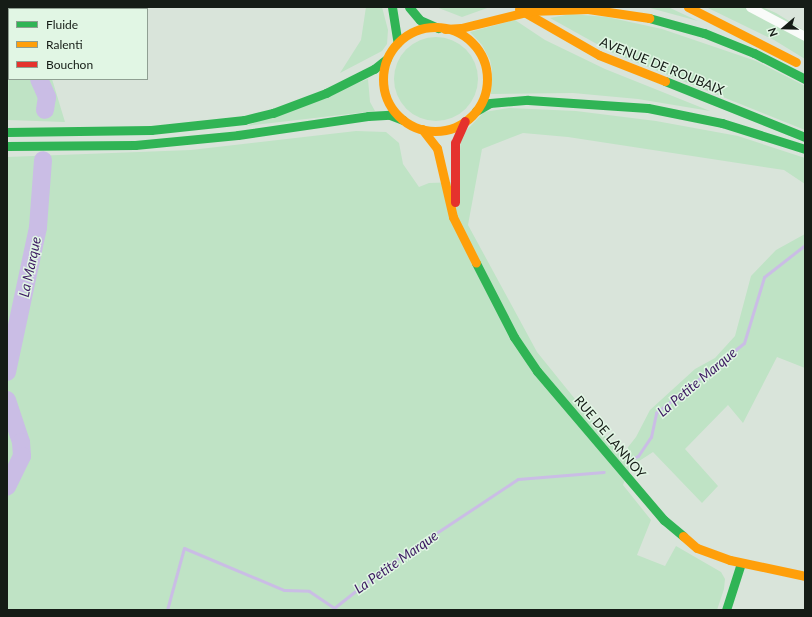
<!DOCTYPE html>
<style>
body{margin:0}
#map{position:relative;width:812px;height:617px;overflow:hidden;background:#d9e4da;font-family:Lato,sans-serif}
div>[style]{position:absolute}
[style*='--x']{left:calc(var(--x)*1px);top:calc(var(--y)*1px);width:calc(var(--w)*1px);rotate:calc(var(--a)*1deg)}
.green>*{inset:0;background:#bfe3c5}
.round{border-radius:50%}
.stream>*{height:3px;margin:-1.5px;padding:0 1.5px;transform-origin:1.5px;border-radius:1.5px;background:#cabde5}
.river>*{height:18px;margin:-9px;padding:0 9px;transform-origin:9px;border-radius:9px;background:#cabde5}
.street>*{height:9px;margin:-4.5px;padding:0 4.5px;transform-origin:4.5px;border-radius:4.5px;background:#f9fbf9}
.fast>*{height:9px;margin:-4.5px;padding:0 4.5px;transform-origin:4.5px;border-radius:4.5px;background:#30b455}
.slow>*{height:9px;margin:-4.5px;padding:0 4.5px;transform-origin:4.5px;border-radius:4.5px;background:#ff9f0a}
.slow>.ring{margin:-4.5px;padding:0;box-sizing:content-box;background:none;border:9px solid #ff9f0a;border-radius:50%}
.jam>*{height:9px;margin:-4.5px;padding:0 4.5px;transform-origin:4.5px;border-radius:4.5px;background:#e5322d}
span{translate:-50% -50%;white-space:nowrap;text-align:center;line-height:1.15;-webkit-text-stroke:3px #e1f6e4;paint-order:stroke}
.street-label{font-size:13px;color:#151c16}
.water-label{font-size:14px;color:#3c1a62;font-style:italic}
.frame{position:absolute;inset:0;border:8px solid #151c16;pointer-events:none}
.legend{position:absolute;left:8px;top:8px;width:140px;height:72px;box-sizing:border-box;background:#e1f6e4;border:1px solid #8f9f92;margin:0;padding:5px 7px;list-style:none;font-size:12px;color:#151c16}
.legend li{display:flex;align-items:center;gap:8px;height:20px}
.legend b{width:20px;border:1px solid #8f9f92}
.north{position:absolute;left:764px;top:8px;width:40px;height:40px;-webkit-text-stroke:3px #e1f6e4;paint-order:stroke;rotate:250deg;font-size:11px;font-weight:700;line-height:16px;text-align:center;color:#151c16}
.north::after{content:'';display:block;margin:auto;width:14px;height:18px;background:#151c16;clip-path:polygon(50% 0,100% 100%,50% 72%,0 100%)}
</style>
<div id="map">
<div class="green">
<div style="clip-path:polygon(366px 7px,382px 7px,388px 30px,387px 44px,382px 51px,340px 73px,361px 40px)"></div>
<div style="clip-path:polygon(436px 7px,490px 7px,462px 17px)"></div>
<div style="clip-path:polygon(646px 7px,668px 7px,698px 21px,650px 8px)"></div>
<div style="clip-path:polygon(706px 7px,762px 7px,776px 13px,805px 31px,805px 59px,774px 40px)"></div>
<div style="clip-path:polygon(7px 11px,9px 79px,52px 79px,65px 122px,7px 120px)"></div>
<div style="clip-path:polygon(571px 14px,607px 17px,662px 29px,756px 61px,805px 86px,805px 130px,613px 53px,550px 18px)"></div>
<div style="clip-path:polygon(515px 20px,545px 40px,605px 69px,710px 111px,638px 99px,573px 93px,491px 94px,492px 70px,490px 60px,482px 45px,470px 32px)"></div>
<div class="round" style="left:394px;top:37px;width:84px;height:84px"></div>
<div style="clip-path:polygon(368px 79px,370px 102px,375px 111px,246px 126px)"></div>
<div style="clip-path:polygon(509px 108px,576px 111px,656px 121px,738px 136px,805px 158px,805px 184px,784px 170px,568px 137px,523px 133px,482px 149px,468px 225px,537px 352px,621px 456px,636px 437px,650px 410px,695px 369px,715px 358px,735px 336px,751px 276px,776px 250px,805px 234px,805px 368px,777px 357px,743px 423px,728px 405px,685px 449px,718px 486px,702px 503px,653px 452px,630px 467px,623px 485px,651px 520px,637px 555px,665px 566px,676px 546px,721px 572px,725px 579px,724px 589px,717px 610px,7px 610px,7px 157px,191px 150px,356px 131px,386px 132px,399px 143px,403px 164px,419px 187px,429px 183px,458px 182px,461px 136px,484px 112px)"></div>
</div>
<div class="stream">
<div style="--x:628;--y:461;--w:11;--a:-27"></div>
<div style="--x:638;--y:456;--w:23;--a:-56"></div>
<div style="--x:651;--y:437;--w:25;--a:-78"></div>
<div style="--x:656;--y:413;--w:112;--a:-38.5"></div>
<div style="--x:744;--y:343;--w:69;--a:-73.1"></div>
<div style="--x:764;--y:277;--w:52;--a:-38"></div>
<div style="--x:167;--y:610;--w:64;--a:-74.7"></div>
<div style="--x:184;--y:548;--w:108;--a:22.8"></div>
<div style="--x:284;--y:590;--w:25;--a:2"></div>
<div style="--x:309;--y:591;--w:30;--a:34"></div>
<div style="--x:334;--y:608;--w:73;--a:-38.3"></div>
<div style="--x:391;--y:563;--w:152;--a:-33.5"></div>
<div style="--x:518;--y:479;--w:86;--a:-4.7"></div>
</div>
<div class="river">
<div style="--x:7;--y:28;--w:3;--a:45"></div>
<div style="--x:39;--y:79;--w:20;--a:66"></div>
<div style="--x:47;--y:97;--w:13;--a:99"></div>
<div style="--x:7;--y:372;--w:148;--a:-77.9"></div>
<div style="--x:38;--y:227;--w:67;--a:-85.7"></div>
<div style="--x:7;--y:400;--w:44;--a:71.6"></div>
<div style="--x:21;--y:442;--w:14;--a:86"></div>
<div style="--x:22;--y:456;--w:34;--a:116"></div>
</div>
<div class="street">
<div style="--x:750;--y:7;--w:62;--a:27.8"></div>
</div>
<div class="fast">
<div style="--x:392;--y:7;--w:36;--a:81"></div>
<div style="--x:409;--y:7;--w:17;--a:50"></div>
<div style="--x:420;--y:20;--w:20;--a:24"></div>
<div style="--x:649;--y:18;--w:57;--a:15.3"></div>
<div style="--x:704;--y:33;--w:54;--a:21.8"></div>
<div style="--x:754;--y:53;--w:57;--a:27"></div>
<div style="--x:665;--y:81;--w:151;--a:21.8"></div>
<div style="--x:476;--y:111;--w:16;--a:-30"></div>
<div style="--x:490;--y:103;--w:38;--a:-5"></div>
<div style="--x:528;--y:100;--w:120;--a:3.8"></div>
<div style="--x:648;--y:108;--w:76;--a:11.5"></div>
<div style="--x:722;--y:123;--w:87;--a:17.4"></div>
<div style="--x:7;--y:132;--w:144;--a:-0.8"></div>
<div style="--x:151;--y:130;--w:94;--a:-6.1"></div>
<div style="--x:244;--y:120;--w:30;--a:-14"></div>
<div style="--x:273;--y:113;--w:57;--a:-20.7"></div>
<div style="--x:326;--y:93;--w:54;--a:-26.6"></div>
<div style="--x:374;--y:69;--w:16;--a:-38"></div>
<div style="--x:7;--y:146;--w:128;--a:-0.4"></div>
<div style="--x:135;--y:145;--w:103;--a:-5.5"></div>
<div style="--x:238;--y:135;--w:131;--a:-8.3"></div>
<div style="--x:368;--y:116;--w:22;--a:-3"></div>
<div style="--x:390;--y:115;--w:14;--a:21"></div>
<div style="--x:476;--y:263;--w:83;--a:62.8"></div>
<div style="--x:514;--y:337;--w:41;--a:55.9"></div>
<div style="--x:537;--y:371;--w:196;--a:49.6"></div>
<div style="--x:664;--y:520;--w:25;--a:40"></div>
<div style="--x:726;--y:610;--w:49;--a:-72.3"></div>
</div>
<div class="slow">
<div style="--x:688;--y:7;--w:121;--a:27"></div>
<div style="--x:519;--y:9;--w:92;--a:29.9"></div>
<div style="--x:599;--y:55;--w:71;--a:21.5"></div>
<div class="ring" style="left:383px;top:27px;width:95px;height:95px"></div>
<div style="--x:445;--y:29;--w:16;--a:-4"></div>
<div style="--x:461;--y:28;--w:71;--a:-13.8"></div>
<div style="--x:530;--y:11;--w:58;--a:-2"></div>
<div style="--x:588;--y:9;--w:62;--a:8.4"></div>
<div style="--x:422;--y:129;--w:24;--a:52"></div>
<div style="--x:437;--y:148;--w:71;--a:76.9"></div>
<div style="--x:453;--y:217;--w:51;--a:63.4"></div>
<div style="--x:683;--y:536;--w:18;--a:41"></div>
<div style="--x:697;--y:548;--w:35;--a:20"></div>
<div style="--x:730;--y:560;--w:77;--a:12"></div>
</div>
<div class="jam">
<div style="--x:455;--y:202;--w:59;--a:-90"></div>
<div style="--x:455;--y:143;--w:24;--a:-66"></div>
</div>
<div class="street-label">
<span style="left:662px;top:66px;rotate:22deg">AVENUE DE ROUBAIX</span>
<span style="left:610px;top:437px;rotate:50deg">RUE DE LANNOY</span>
</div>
<div class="water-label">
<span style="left:30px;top:267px;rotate:-78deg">La Marque</span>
<span style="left:697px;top:382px;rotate:-40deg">La Petite Marque</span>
<span style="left:396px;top:562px;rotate:-35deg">La Petite Marque</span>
</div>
<div class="frame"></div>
<ul class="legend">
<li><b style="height:5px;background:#30b455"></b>Fluide</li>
<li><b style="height:5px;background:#ff9f0a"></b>Ralenti</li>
<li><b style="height:5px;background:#e5322d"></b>Bouchon</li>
</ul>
<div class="north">N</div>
</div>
